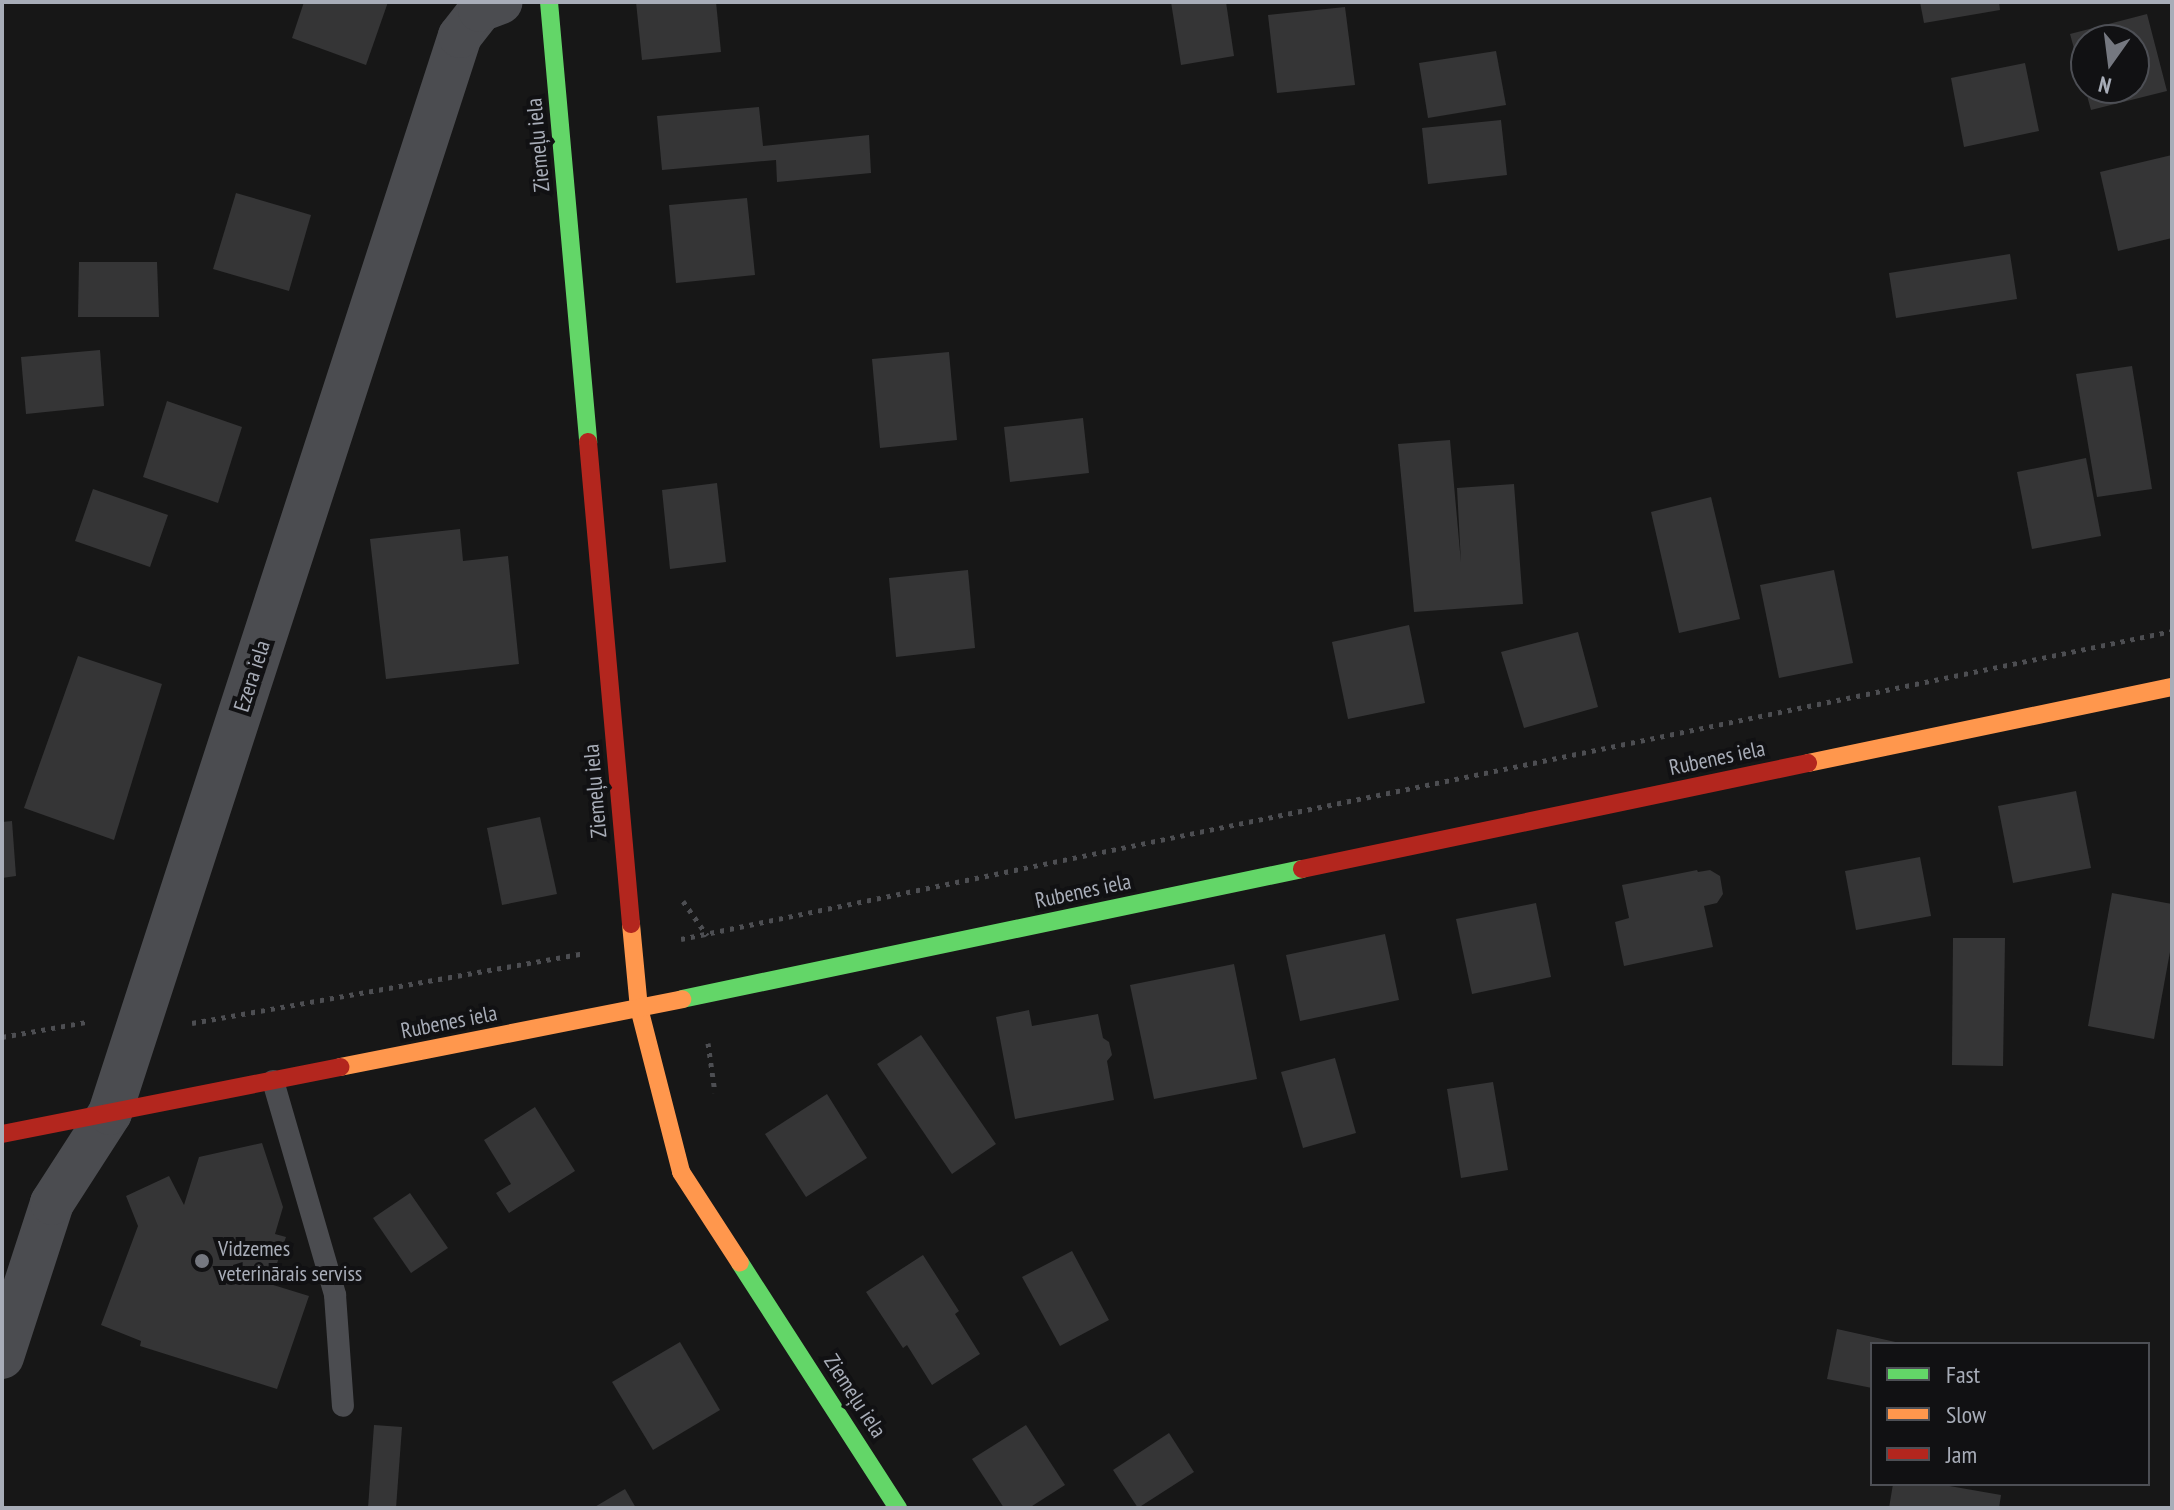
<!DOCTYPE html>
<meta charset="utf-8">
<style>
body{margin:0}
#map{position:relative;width:2174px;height:1510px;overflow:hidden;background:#171717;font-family:"PT Sans Narrow",sans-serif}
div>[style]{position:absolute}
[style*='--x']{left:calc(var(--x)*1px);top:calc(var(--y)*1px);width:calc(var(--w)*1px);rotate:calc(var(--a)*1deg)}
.building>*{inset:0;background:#353536}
.path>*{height:5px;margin-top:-2.5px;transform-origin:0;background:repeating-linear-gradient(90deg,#4d4e52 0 4px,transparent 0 10px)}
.lane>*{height:22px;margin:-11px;padding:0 11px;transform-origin:11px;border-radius:11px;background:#4b4c50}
.street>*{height:44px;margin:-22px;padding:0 22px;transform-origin:22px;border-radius:22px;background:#4b4c50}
.fast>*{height:18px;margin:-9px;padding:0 9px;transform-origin:9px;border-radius:9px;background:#63d668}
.slow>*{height:18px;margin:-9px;padding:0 9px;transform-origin:9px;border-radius:9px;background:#ff974d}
.jam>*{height:18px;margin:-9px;padding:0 9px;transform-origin:9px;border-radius:9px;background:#b3261e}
.dots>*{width:22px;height:22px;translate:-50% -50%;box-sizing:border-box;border:4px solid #111113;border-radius:50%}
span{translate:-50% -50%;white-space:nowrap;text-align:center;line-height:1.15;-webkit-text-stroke:8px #111113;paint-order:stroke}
.street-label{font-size:22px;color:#a8adb8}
.poi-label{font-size:22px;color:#a8adb8}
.left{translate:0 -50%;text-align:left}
.frame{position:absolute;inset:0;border:4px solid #a8adb8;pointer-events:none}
.legend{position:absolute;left:1870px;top:1342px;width:280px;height:144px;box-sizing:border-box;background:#111113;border:2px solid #4d4f55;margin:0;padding:10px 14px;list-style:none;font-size:24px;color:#a8adb8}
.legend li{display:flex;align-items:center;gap:16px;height:40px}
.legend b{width:40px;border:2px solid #4d4f55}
.north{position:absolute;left:2070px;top:24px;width:80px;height:80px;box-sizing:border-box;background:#111113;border:2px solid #4d4f55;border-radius:50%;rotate:194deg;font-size:22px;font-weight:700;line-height:32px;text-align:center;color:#a8adb8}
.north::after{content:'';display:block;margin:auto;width:28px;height:36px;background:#757880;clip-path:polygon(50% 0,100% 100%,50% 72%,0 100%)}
</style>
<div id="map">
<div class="building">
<div style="clip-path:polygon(304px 2px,388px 2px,366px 65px,292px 38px)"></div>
<div style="clip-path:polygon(636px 2px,716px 2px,721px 52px,642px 60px)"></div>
<div style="clip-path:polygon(1171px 2px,1226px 2px,1234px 56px,1181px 65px)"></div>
<div style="clip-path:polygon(1920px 2px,1999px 2px,2000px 10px,1924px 23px)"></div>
<div style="clip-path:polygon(1345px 7px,1355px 85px,1277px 93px,1268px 15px)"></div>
<div style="clip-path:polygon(evenodd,2147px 14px,2167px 91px,2091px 110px,2070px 34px,2147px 14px,2086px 40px,2134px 40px,2134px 88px,2085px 88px,2086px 40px)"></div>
<div style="clip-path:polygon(1496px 51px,1506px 105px,1428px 118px,1419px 63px)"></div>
<div style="clip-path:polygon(2025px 63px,2039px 131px,1964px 147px,1951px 78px)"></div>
<div style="clip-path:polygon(759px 107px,763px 146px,869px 135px,871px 173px,777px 182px,776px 160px,662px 170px,657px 116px)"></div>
<div style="clip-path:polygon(1501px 120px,1507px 175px,1428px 184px,1422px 128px)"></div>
<div style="clip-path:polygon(2172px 155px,2172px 238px,2118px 251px,2100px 172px)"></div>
<div style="clip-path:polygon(236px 193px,311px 215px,289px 291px,213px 269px)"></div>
<div style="clip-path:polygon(747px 198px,755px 275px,676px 283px,669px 205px)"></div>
<div style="clip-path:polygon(2010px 254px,2017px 299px,1896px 318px,1889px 273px)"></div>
<div style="clip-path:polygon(79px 262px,157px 262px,159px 317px,78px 317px)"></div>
<div style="clip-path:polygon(100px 350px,104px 406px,26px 414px,21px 357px)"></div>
<div style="clip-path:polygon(949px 352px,957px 440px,880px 448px,872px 359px)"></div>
<div style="clip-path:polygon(2132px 366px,2152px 489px,2097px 497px,2076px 374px)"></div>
<div style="clip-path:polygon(167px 401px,242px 427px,218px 503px,143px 477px)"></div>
<div style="clip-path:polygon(1083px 418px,1089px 473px,1010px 482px,1004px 427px)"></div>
<div style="clip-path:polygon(1450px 440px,1461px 563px,1457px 488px,1514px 484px,1523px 604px,1414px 612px,1398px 444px)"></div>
<div style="clip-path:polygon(2086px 458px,2101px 536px,2032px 549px,2017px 472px)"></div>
<div style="clip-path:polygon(717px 483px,726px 562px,670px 569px,662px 490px)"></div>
<div style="clip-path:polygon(93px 489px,168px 515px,150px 567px,75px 541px)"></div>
<div style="clip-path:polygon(1711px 497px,1740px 619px,1679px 633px,1651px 512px)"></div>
<div style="clip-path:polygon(460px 529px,463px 561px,508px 556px,519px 664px,386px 679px,370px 539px)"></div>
<div style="clip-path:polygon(968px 570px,975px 648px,896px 657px,889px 578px)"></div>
<div style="clip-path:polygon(1834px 570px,1853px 663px,1779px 678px,1760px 585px)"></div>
<div style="clip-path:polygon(1409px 625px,1425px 703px,1348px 719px,1332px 642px)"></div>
<div style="clip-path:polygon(1578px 632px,1598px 707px,1524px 728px,1501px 652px)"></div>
<div style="clip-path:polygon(78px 656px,162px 684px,114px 840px,24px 808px)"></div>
<div style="clip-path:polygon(2076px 791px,2091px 868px,2013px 883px,1998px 806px)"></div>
<div style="clip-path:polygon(540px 817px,557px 894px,502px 905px,487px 828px)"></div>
<div style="clip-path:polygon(12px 821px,16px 876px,2px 878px,2px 822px)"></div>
<div style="clip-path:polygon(1920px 857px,1931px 916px,1856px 930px,1845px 871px)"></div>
<div style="clip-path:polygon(1697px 870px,1698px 872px,1710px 870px,1720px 876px,1723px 894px,1717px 903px,1704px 906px,1713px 947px,1624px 966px,1615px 922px,1629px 918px,1622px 885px)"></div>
<div style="clip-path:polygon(2112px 893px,2172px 904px,2172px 941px,2154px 1039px,2088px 1026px)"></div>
<div style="clip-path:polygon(1536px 903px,1551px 977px,1472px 994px,1456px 919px)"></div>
<div style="clip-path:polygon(1385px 934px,1399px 1000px,1300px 1021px,1286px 955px)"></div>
<div style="clip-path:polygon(1953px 938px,2005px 938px,2003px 1066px,1952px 1065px)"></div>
<div style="clip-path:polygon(1234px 964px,1257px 1079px,1154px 1099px,1130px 985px)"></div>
<div style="clip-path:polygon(1029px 1010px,1032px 1026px,1098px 1014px,1103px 1038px,1109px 1042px,1112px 1055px,1107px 1061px,1114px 1100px,1015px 1119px,996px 1017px)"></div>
<div style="clip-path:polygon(921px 1035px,996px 1144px,952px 1174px,877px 1064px)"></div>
<div style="clip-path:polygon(1335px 1058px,1356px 1133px,1303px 1148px,1281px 1072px)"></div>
<div style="clip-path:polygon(1493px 1082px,1508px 1170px,1461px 1178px,1447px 1089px)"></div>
<div style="clip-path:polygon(827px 1094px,867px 1158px,806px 1197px,765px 1134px)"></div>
<div style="clip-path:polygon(535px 1107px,575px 1171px,509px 1213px,496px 1193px,511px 1184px,484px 1140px)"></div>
<div style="clip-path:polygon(262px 1143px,283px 1207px,275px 1234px,286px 1237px,270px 1284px,309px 1296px,277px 1389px,140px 1346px,141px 1341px,101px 1325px,138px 1226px,126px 1196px,169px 1176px,184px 1205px,199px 1157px)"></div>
<div style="clip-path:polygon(410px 1193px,448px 1248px,411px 1273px,373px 1218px)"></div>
<div style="clip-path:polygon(1072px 1251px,1109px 1320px,1060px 1346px,1022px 1277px)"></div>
<div style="clip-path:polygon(923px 1255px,959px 1311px,955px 1314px,980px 1354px,932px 1385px,907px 1345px,903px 1348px,866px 1292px)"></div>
<div style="clip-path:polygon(1837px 1329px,1900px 1343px,1872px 1344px,1872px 1388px,1827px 1379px)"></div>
<div style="clip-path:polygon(680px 1342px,720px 1410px,653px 1450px,612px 1382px)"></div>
<div style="clip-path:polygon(374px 1425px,402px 1427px,396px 1508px,368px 1508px)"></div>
<div style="clip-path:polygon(1026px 1425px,1065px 1485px,1029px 1508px,1004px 1508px,972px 1459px)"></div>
<div style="clip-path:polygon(1169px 1433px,1194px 1472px,1138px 1508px,1113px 1470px)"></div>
<div style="clip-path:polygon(1893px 1484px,1938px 1484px,2001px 1495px,1999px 1508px,1889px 1508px)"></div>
<div style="clip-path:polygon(625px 1489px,636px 1508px,593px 1508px)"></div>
</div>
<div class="path">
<div style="--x:683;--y:901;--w:42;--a:54.8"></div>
<div style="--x:681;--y:939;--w:1522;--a:-11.67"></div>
<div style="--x:192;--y:1023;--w:398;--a:-10.1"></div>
<div style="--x:2;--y:1037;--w:85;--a:-10.1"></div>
<div style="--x:708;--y:1043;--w:50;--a:82"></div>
</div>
<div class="lane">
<div style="--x:273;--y:1081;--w:223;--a:73.8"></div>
<div style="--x:335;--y:1295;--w:111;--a:85.9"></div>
</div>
<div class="street">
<div style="--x:2;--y:1357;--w:162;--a:-72"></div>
<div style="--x:52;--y:1203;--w:107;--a:-57.2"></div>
<div style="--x:110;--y:1113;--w:1132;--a:-72"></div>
<div style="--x:460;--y:36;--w:33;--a:-52"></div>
<div style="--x:480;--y:10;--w:22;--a:-21"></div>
</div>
<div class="fast">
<div style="--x:549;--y:2;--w:442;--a:84.9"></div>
<div style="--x:682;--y:999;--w:633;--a:-11.84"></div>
<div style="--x:740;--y:1263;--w:292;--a:57.2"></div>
</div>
<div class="slow">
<div style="--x:1808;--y:763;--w:372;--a:-11.8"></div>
<div style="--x:631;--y:924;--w:84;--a:84.6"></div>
<div style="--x:639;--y:1008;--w:169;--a:75.6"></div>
<div style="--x:681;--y:1172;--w:108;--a:57"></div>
<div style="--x:340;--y:1067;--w:349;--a:-11.2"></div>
</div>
<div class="jam">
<div style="--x:588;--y:442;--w:484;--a:84.9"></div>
<div style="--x:1302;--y:869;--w:517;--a:-11.83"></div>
<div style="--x:2;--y:1134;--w:345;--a:-11.2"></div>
</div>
<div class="dots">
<div style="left:202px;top:1261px;background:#757880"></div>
</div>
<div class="street-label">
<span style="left:538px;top:145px;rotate:-95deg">Ziemeļu iela</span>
<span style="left:252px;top:676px;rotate:-72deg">Ezera iela</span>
<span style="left:1717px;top:758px;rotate:-12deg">Rubenes iela</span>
<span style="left:595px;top:791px;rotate:-95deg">Ziemeļu iela</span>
<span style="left:1083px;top:891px;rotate:-12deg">Rubenes iela</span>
<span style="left:449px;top:1022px;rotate:-11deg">Rubenes iela</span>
<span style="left:855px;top:1396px;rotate:57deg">Ziemeļu iela</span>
</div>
<div class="poi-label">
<span class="left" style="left:218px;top:1261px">Vidzemes<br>veterinārais serviss</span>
</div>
<div class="frame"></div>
<ul class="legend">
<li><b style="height:10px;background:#63d668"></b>Fast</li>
<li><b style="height:10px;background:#ff974d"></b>Slow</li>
<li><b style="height:10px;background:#b3261e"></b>Jam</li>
</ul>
<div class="north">N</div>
</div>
